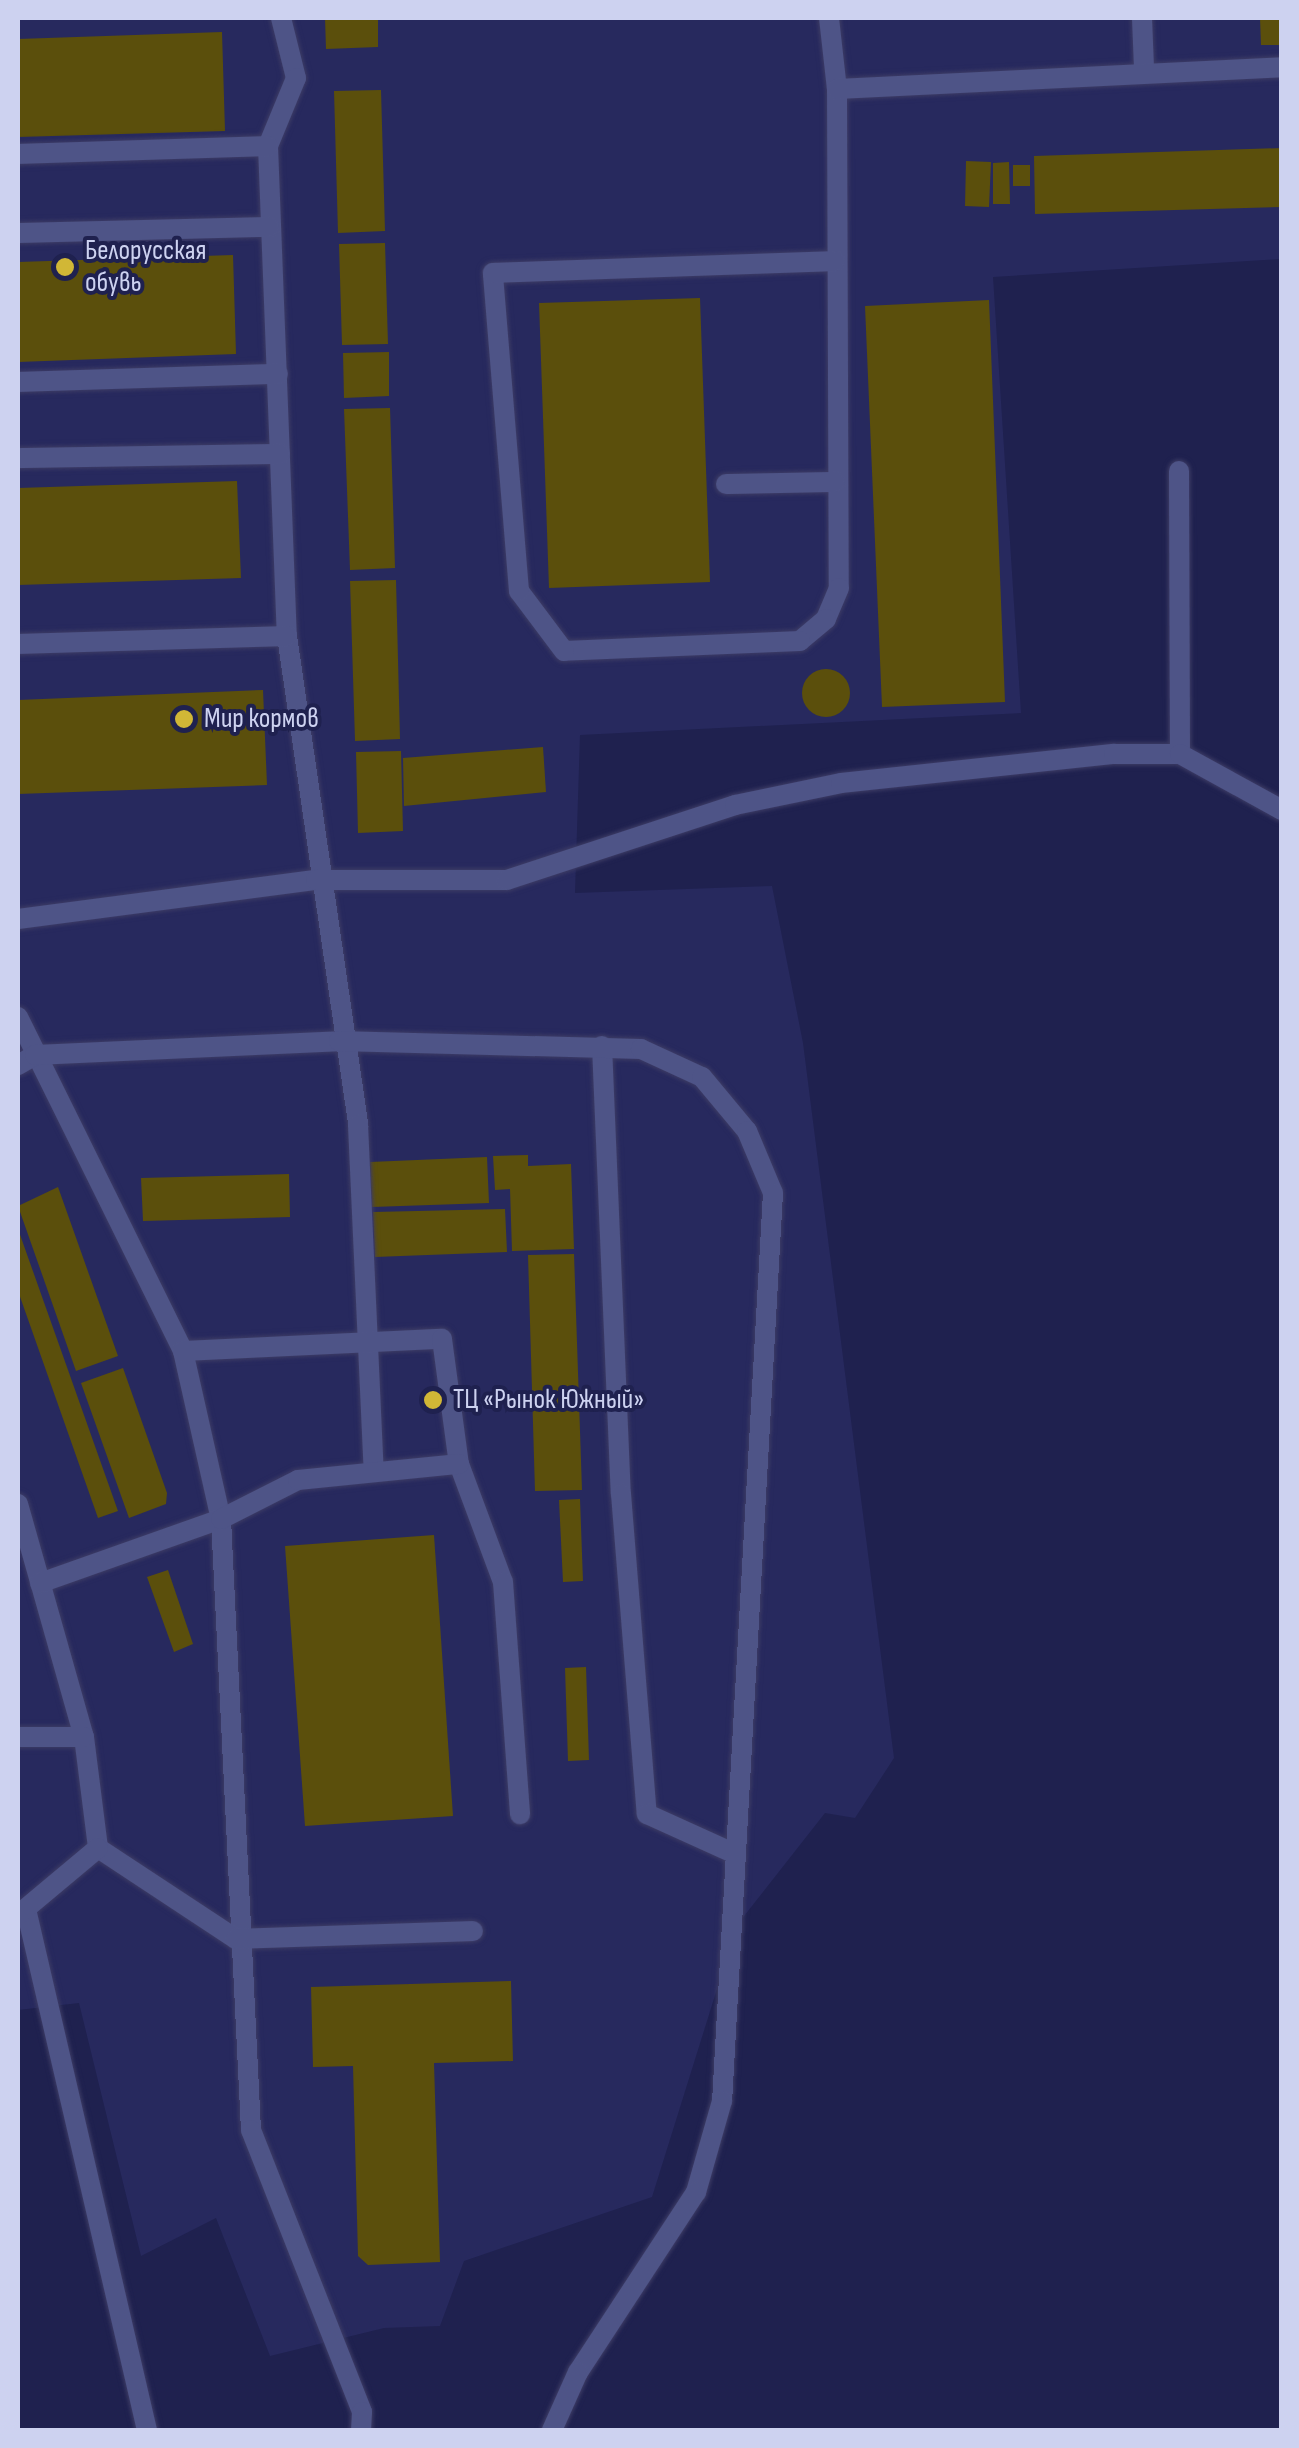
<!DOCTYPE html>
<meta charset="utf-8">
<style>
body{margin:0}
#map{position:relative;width:1299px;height:2448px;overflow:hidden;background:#1f214f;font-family:"Sofia Sans Condensed",sans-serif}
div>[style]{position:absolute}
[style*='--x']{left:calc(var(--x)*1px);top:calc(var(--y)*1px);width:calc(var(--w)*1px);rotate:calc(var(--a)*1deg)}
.built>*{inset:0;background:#27295e}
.building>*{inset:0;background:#5b4f0c}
.round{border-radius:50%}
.roads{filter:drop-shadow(0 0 2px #3d3c65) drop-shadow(0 0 2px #3d3c65)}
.service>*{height:20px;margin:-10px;padding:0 10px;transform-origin:10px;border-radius:10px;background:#4e5487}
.dots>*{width:28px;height:28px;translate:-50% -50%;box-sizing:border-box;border:5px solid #1f214f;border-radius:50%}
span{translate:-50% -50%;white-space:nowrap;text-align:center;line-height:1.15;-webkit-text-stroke:8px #1f214f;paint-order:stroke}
.poi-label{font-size:28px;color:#cdd2f0}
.left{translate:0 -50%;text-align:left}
.frame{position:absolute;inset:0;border:20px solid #cdd2f0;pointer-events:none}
</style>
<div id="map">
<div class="built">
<div style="clip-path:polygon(18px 18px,1281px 18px,1281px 259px,993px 277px,1021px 713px,580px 735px,575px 893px,772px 886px,803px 1043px,894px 1758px,855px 1818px,825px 1813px,737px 1925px,652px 2197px,464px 2261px,440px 2326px,384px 2328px,270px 2356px,216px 2218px,141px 2256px,79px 2003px,18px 2010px)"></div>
</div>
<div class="building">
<div style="clip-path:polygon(325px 18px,378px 18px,378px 47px,326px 49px)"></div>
<div style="clip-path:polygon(1260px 18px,1282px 18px,1282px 45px,1261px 45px)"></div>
<div style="clip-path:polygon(222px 32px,225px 131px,18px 137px,18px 39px)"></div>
<div style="clip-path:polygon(381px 90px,385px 231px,338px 233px,334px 91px)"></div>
<div style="clip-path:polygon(1282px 148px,1282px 207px,1035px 214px,1034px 156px)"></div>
<div style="clip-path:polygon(966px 161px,991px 162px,989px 207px,965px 206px)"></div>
<div style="clip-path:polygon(1009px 162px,1010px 204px,993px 204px,993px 163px)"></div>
<div style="clip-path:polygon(1013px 165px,1030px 165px,1030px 186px,1013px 186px)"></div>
<div style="clip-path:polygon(385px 243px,388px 344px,342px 345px,339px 244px)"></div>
<div style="clip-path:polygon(233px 255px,236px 354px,18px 362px,18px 262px)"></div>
<div style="clip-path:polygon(700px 298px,710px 582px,549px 588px,539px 303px)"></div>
<div style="clip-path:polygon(989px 300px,1005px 702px,882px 707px,865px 306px)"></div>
<div style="clip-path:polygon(389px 352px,389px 396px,344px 398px,343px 353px)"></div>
<div style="clip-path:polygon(390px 408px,395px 568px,350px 570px,344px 409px)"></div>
<div style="clip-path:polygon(237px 481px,241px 578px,18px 585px,18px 488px)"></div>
<div style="clip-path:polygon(396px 580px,400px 739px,355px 741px,350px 581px)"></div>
<div class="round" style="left:802px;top:669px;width:48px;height:48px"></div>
<div style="clip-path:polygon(263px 690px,267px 785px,18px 794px,18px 700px)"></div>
<div style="clip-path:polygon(543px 747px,546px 792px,404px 806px,403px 758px)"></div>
<div style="clip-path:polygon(401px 751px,403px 831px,358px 833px,356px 752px)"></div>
<div style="clip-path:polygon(528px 1155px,528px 1166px,571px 1164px,574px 1249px,512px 1251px,510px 1189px,495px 1190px,493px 1156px)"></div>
<div style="clip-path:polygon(487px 1157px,489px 1203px,372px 1207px,370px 1162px)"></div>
<div style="clip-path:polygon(289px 1174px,290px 1217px,143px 1221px,141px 1178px)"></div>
<div style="clip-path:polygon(58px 1187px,118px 1356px,76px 1371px,18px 1206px)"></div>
<div style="clip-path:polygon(505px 1209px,507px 1252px,375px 1257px,373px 1212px)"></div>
<div style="clip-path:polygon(18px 1229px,118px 1511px,98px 1518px,18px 1291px)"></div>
<div style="clip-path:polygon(574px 1254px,582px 1490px,535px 1491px,528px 1255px)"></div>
<div style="clip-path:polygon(123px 1368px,167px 1493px,166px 1504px,129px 1518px,81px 1383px)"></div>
<div style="clip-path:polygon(580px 1499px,583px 1581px,563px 1582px,559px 1500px)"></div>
<div style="clip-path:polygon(434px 1535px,453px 1816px,305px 1826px,285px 1546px)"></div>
<div style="clip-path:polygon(168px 1570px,193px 1644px,174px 1652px,147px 1577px)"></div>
<div style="clip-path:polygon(586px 1667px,589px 1760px,568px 1761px,565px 1668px)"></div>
<div style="clip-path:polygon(511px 1981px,513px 2061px,434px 2063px,440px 2262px,368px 2265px,358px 2256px,353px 2066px,313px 2067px,311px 1987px)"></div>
</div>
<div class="roads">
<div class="service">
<div style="--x:281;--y:18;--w:62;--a:76"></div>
<div style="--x:296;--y:78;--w:74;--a:112.4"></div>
<div style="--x:268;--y:146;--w:490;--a:87.8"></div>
<div style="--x:287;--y:636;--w:494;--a:81.7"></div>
<div style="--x:358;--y:1125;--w:347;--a:87.4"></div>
<div style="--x:829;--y:18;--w:71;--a:83.6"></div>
<div style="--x:837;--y:89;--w:499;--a:89.8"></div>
<div style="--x:839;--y:588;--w:34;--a:113"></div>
<div style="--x:826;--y:619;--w:34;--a:140"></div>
<div style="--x:800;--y:641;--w:236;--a:177.6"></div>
<div style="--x:564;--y:651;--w:75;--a:-126.9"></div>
<div style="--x:519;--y:591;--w:319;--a:-94.7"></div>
<div style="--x:493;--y:273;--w:342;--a:-2"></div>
<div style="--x:1142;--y:18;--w:50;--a:87.7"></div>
<div style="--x:837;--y:89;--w:446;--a:-2.8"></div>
<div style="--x:18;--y:154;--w:250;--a:-1.8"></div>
<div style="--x:18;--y:233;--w:251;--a:-1.4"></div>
<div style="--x:18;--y:382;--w:260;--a:-1.8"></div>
<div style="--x:18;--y:458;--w:262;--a:-0.9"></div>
<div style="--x:1179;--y:471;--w:283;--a:89.8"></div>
<div style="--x:726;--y:484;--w:109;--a:-1.1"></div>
<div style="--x:18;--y:644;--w:269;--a:-1.7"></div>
<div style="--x:18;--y:919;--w:301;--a:-7.5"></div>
<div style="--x:316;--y:880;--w:191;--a:0"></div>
<div style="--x:507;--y:880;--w:240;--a:-18.2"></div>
<div style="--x:735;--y:805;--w:108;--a:-11.7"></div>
<div style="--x:841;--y:783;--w:275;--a:-6.1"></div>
<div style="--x:1114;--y:754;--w:66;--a:0"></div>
<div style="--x:1180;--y:754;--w:116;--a:28.8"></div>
<div style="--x:18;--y:1017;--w:373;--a:63.7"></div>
<div style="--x:183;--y:1351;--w:172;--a:77.3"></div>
<div style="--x:221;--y:1519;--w:612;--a:87.19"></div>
<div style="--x:251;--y:2130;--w:303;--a:68.5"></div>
<div style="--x:362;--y:2412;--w:18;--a:93"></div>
<div style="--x:602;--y:1046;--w:448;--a:87.6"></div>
<div style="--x:621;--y:1494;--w:321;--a:85.4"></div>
<div style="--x:647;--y:1814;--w:94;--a:24.4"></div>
<div style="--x:18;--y:1065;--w:20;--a:-30"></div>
<div style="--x:35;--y:1055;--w:304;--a:-2.6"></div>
<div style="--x:339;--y:1041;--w:302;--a:1.5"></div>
<div style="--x:641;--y:1049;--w:67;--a:24.7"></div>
<div style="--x:702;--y:1077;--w:70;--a:50.2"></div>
<div style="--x:747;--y:1131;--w:67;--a:67.2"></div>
<div style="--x:773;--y:1193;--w:909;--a:93.21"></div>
<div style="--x:722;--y:2101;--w:95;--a:105.9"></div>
<div style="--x:696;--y:2192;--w:215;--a:123.2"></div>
<div style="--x:578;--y:2372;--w:64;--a:114.1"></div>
<div style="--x:183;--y:1351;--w:259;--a:-2.7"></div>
<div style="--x:442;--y:1339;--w:126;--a:82.3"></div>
<div style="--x:459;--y:1464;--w:126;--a:69.6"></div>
<div style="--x:503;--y:1582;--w:233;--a:85.8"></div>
<div style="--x:18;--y:1504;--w:242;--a:74.2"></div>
<div style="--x:84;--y:1737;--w:112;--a:82.8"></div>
<div style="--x:98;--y:1848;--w:165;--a:33.4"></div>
<div style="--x:236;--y:1939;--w:237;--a:-1.9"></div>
<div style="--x:40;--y:1583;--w:192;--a:-19.5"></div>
<div style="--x:221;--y:1519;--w:86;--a:-26.9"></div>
<div style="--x:298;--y:1480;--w:162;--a:-5.7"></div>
<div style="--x:18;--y:1737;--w:66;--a:0"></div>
<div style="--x:26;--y:1909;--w:535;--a:76.93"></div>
<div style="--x:18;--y:1915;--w:104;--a:-39.9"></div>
</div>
</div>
<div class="dots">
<div style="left:65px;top:267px;background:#d1b736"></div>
<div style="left:184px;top:719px;background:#d1b736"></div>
<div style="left:433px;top:1400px;background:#d1b736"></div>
</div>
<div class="poi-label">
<span class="left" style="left:85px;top:267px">Белорусская<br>обувь</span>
<span class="left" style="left:204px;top:719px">Мир кормов</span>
<span class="left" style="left:453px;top:1400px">ТЦ «Рынок Южный»</span>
</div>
<div class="frame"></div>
</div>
